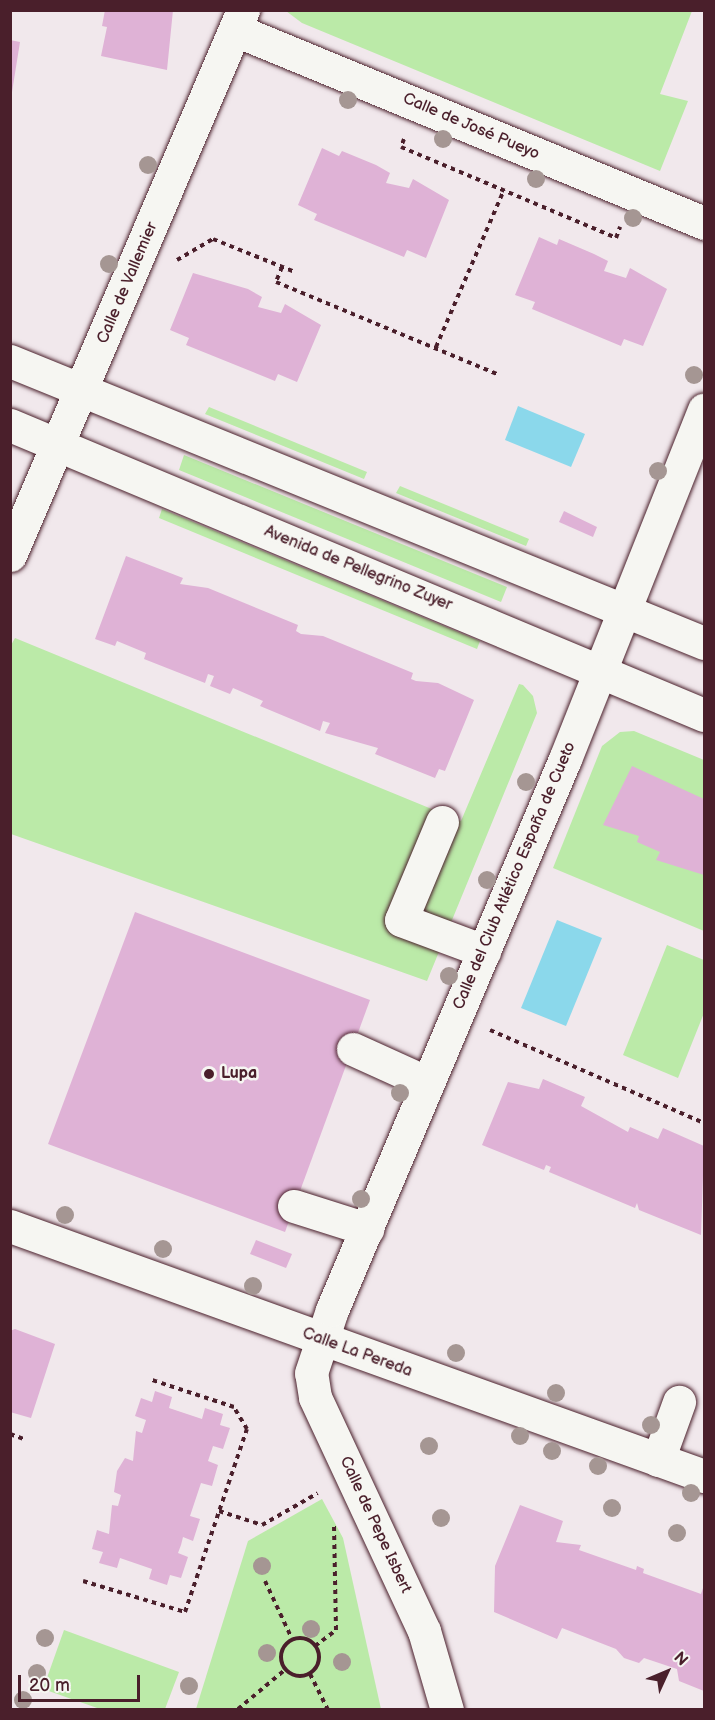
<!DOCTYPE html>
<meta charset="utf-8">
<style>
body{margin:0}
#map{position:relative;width:715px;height:1720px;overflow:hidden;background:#f1e8ec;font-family:"Balsamiq Sans",sans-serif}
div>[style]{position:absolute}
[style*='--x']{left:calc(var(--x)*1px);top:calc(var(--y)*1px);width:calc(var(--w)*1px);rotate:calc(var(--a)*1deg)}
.green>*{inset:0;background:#bbeaa8}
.water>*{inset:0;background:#8bd8eb}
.building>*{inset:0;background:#dfb2d6}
.path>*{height:4px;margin-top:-2px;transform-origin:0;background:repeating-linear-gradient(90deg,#4a1f2b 0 4.5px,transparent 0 9px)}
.path>.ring{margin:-2px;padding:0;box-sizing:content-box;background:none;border:4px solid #4a1f2b;border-radius:50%}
.roads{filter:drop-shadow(0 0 2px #4a1f2b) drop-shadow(0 0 2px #4a1f2b)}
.minor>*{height:33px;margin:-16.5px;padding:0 16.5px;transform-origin:16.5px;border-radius:16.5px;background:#f6f6f2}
.major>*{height:33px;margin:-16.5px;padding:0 16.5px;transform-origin:16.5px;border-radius:16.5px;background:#f6f6f2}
.trees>*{width:18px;height:18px;margin:-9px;border-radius:50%;background:#a59693}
.dots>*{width:16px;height:16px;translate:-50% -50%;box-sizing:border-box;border:3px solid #f6f6f2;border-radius:50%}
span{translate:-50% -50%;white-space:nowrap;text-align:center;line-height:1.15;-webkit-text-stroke:5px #f6f6f2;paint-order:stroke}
.street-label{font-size:16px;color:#4a1f2b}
.poi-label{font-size:16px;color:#4a1f2b;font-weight:700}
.left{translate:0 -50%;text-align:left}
.frame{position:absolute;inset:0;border:12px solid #4a1f2b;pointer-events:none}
.north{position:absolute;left:637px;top:1642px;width:60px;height:60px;-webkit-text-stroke:4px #f6f6f2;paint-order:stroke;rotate:46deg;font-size:16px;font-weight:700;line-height:24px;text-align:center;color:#4a1f2b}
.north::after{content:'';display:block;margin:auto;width:21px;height:27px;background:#4a1f2b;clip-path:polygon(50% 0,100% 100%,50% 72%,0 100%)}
.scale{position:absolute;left:18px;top:1675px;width:122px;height:27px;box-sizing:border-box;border:3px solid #4a1f2b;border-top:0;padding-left:8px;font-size:18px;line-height:21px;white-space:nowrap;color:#4a1f2b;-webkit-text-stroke:4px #f6f6f2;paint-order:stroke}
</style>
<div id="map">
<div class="green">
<div style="clip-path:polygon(286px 11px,692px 11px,660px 94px,688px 101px,660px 171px,302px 23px)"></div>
<div style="clip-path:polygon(209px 407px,367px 472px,364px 479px,205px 414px)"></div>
<div style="clip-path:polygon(184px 455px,507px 587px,501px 602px,179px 470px)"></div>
<div style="clip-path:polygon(400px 486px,529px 539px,526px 546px,396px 493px)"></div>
<div style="clip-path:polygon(162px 509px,480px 641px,477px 649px,159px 518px)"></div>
<div style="clip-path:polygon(15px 638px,461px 821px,519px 684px,523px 685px,533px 696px,537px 713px,427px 981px,11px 834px,10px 647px)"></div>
<div style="clip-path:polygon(634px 731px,704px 760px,704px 931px,553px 868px,602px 746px,620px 732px)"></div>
<div style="clip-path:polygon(667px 945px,704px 960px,704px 1013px,678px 1078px,623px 1055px)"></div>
<div style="clip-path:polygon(322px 1499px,343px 1538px,381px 1709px,196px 1709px,248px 1541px)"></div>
<div style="clip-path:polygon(64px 1630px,179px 1672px,165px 1709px,100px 1709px,43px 1689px)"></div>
</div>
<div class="water">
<div style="clip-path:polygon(518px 406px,585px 434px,571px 467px,505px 440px)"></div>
<div style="clip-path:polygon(557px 920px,602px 938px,566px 1026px,521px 1008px)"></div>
</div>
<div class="building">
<div style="clip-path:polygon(105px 10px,173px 10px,167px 70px,101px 56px,107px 27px,102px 26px)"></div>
<div style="clip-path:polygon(10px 40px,20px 42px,12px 92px,10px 92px)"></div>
<div style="clip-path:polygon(322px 148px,339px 156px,342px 151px,376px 165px,390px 173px,386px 183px,409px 188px,413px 179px,449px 200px,426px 258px,407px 250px,404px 257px,314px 220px,317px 214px,298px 205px)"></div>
<div style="clip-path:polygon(539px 237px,557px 245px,559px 239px,594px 254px,608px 261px,604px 271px,626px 278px,630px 268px,667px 289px,643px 346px,624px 339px,621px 346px,532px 309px,535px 302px,515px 295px)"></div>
<div style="clip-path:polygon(193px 273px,248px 289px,262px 297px,258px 307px,281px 313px,285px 304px,321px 325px,297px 382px,278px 374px,275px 381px,186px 345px,189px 338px,170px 330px)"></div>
<div style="clip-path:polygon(564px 511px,597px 527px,593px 537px,559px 522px)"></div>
<div style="clip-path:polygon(126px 556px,183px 578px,180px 584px,208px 588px,298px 625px,296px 631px,301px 634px,323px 636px,413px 673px,411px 679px,416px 681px,438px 683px,474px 700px,445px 771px,439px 769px,435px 778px,375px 754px,378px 748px,325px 733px,330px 723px,323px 721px,320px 731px,260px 706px,263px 701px,233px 688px,230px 694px,210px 686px,214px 676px,208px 674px,205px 683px,144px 659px,146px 653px,117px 641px,115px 646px,95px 639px)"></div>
<div style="clip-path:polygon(632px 766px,704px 799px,704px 875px,656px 860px,660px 852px,637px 842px,639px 836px,603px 825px)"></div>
<div style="clip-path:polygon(135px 912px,370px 1000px,285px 1232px,48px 1144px)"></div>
<div style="clip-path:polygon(543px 1079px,585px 1097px,581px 1106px,628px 1132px,630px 1127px,658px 1139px,663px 1128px,704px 1146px,701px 1235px,639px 1210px,637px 1203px,635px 1208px,549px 1172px,551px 1167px,546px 1165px,544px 1170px,482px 1145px,508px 1082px,539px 1089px)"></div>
<div style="clip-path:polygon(256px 1240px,292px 1254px,286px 1268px,250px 1254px)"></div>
<div style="clip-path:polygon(15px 1329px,55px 1344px,31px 1418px,10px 1412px,10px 1331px)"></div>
<div style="clip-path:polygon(155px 1391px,172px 1397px,169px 1408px,202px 1419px,205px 1408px,223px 1414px,220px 1425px,230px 1428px,223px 1449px,213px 1446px,208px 1461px,218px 1465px,212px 1486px,201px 1483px,190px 1516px,200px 1519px,193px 1541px,183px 1537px,181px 1545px,178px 1553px,188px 1557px,181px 1578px,170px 1575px,167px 1585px,149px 1579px,152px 1569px,120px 1558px,117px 1568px,99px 1563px,103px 1552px,92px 1549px,97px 1530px,109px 1534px,112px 1505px,118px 1506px,121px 1495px,114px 1492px,117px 1471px,125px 1458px,133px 1461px,136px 1431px,142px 1433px,146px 1420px,135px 1416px,141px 1398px,152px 1402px)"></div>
<div style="clip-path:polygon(520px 1505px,563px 1521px,556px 1542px,581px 1545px,579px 1550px,636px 1570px,637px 1566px,644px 1569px,643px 1573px,701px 1594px,704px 1585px,704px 1691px,679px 1681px,677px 1669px,644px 1658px,639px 1663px,624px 1658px,616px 1649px,562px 1628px,557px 1639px,494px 1612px,495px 1566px)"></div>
</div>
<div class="path">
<div style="--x:404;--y:139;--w:9;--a:111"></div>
<div style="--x:401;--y:147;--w:233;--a:22.9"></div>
<div style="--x:616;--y:238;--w:12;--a:-70"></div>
<div style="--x:177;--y:260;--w:42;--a:-30.3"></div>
<div style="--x:213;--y:239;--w:88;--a:21.9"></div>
<div style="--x:282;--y:267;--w:16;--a:112"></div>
<div style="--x:276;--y:282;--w:239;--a:22.6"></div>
<div style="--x:436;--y:347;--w:171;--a:-66.6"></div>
<div style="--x:490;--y:1030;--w:233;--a:23.5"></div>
<div style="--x:10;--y:1434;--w:15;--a:20"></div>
<div style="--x:219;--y:1511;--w:45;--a:18"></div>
<div style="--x:262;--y:1525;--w:64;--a:-29.7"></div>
<div style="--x:83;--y:1581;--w:107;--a:16.9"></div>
<div style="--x:185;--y:1612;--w:193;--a:-71.3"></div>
<div style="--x:247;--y:1429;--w:26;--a:-121"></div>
<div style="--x:234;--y:1407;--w:89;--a:-161.8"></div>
<div style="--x:265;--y:1581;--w:64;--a:65"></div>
<div class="ring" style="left:281px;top:1638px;width:34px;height:34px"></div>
<div style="--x:315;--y:1646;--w:26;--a:-37"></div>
<div style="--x:336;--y:1630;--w:104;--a:-91.1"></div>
<div style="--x:310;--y:1674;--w:40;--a:63.4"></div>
<div style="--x:238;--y:1709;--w:62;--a:-39.8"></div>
</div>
<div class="roads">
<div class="minor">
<div style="--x:238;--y:31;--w:504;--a:22.39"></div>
<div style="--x:10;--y:555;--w:593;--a:-66.85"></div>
<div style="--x:442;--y:822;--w:106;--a:112.7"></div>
<div style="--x:401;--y:920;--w:89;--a:20.5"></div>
<div style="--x:353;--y:1049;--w:82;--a:24.4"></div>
<div style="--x:294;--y:1206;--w:77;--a:17.5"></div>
<div style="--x:10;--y:1226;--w:738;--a:19.81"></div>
<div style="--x:658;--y:1460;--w:62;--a:-70.1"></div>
<div style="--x:447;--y:1710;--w:82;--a:-106.2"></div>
<div style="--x:424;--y:1631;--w:258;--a:-115"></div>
<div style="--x:315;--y:1397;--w:24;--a:-99"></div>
<div style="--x:311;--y:1373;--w:66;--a:-71.6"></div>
<div style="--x:332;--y:1310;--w:598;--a:-67.08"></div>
<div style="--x:565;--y:759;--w:376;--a:-68.3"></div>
</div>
<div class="major">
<div style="--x:10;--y:361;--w:749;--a:22.11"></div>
<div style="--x:10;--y:425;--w:752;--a:22.68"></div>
</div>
</div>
<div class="trees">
<div style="left:348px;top:100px"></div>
<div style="left:443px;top:139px"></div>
<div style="left:148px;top:165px"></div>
<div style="left:536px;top:179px"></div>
<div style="left:633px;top:218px"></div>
<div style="left:109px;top:264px"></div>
<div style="left:694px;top:375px"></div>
<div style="left:658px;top:471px"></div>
<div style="left:526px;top:782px"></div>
<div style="left:487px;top:880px"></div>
<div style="left:449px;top:976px"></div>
<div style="left:400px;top:1093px"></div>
<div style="left:361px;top:1199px"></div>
<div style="left:65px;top:1215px"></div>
<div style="left:163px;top:1249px"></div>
<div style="left:253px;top:1286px"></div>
<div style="left:456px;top:1353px"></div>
<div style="left:556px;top:1393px"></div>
<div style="left:651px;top:1425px"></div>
<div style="left:520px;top:1436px"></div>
<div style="left:429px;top:1446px"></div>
<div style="left:552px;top:1451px"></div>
<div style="left:598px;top:1466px"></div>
<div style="left:691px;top:1493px"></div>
<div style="left:612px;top:1508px"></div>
<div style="left:441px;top:1518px"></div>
<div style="left:677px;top:1533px"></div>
<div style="left:262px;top:1566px"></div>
<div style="left:311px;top:1629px"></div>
<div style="left:45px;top:1638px"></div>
<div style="left:267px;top:1653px"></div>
<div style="left:342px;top:1662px"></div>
<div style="left:37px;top:1673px"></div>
<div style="left:189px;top:1686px"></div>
<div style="left:23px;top:1700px"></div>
</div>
<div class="dots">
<div style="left:209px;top:1074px;background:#4a1f2b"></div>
</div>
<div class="street-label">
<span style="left:471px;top:127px;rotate:23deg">Calle de José Pueyo</span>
<span style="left:128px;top:283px;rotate:-67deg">Calle de Vallemier</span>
<span style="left:358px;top:569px;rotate:22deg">Avenida de Pellegrino Zuyer</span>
<span style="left:515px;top:876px;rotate:-67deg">Calle del Club Atlético España de Cueto</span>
<span style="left:357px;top:1353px;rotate:20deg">Calle La Pereda</span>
<span style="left:375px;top:1525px;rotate:65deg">Calle de Pepe Isbert</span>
</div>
<div class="poi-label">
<span class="left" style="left:221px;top:1074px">Lupa</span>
</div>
<div class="frame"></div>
<div class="north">N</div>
<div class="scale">20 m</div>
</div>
